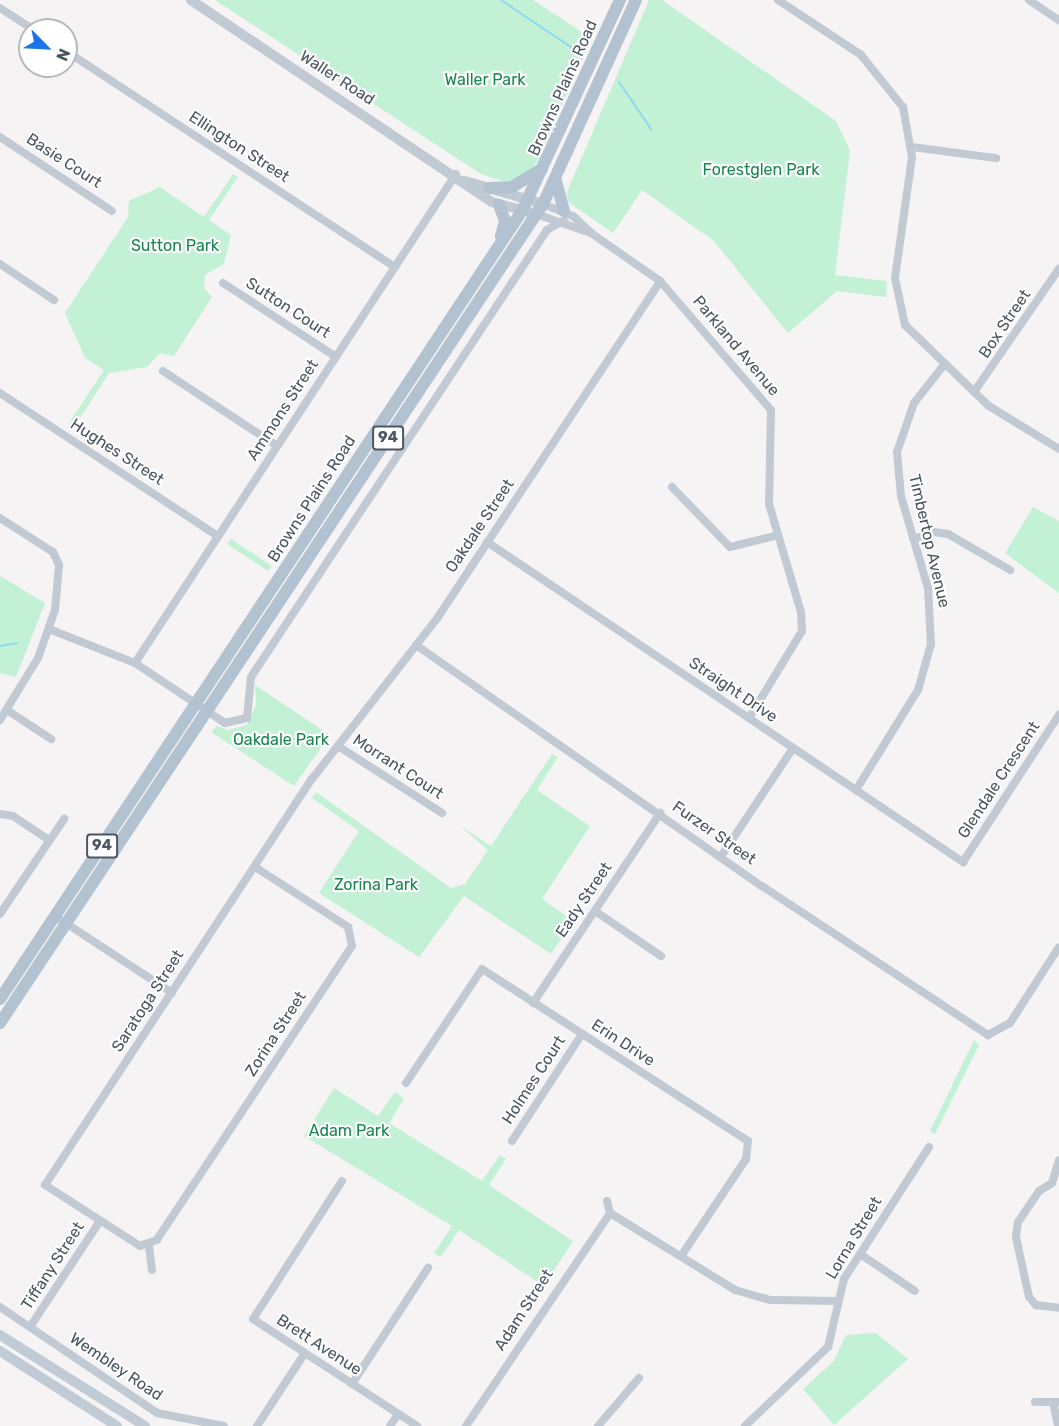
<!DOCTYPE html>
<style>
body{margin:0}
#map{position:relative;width:1059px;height:1426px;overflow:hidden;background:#f5f3f3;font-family:Rubik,sans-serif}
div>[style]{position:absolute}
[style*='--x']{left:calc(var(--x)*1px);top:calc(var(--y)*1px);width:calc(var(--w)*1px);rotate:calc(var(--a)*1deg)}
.green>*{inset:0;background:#c3f1d5}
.stream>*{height:2px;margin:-1px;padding:0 1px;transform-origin:1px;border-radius:1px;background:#90daee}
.minor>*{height:8px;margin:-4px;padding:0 4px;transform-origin:4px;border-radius:4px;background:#c1cad2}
.tertiary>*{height:10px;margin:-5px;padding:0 5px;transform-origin:5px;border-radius:5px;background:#c1cad2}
.secondary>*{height:10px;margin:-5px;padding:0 5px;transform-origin:5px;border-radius:5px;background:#c1cbd6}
.primary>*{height:12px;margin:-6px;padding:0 6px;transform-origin:6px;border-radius:6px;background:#b3c2d1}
span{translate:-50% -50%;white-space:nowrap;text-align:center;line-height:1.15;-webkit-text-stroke:4.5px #fff;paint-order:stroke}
.shield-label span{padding:2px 4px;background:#fff;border:2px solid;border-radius:4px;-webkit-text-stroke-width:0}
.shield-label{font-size:15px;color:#4a5661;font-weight:700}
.street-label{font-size:16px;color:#4a5661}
.park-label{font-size:16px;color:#17864f}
.north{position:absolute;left:18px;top:18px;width:60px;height:60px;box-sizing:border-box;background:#fff;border:2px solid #b7bbc0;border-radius:50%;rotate:114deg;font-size:16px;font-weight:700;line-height:24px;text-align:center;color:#4a5661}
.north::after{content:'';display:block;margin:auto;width:21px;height:27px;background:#1a73e8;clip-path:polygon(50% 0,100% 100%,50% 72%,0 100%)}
</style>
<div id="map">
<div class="green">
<div style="clip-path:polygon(215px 0,533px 0,591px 38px,539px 159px,527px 176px,505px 182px,481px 174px)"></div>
<div style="clip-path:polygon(649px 0,662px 0,836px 121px,850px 151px,835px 275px,887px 281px,886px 297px,837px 291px,788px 333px,714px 241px,642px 190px,613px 233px,568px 202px,567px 192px)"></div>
<div style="clip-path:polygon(233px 174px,238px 177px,209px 220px,231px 235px,224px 264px,205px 275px,204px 288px,212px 297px,174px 356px,160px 353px,147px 367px,109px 373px,74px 427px,69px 423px,104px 370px,85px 358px,65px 313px,128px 217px,129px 201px,160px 187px,204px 217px)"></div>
<div style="clip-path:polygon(1033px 507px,1059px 521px,1059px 593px,1005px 553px)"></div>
<div style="clip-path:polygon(231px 539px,272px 566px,268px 571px,227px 544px)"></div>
<div style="clip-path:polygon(0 576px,45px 603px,16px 677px,0 673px)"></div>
<div style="clip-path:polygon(255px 685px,330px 735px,294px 786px,211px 732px,217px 726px,228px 730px,247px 725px,256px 705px)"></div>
<div style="clip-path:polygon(552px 754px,558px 757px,537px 790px,590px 826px,542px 899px,573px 921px,551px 954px,464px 896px,419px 957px,319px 893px,359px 831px,312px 798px,316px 792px,451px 888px,465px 884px,488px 850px,459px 825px,491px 846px)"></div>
<div style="clip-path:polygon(974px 1040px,979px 1045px,935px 1134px,930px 1131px)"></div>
<div style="clip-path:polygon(334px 1088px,378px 1116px,395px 1092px,404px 1099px,389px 1123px,482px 1181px,500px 1155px,506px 1159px,489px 1185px,573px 1241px,544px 1286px,459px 1230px,441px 1257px,434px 1253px,452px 1226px,304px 1136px)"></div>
<div style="clip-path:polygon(876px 1333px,908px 1359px,834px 1425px,803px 1389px,834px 1361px,846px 1335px)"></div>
</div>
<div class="stream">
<div style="--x:501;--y:0;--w:92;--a:33.9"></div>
<div style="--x:619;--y:82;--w:57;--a:55.8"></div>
<div style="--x:0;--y:646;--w:17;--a:-10"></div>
</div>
<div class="minor">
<div style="--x:778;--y:0;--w:100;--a:33.5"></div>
<div style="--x:861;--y:55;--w:67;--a:51.1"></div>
<div style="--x:903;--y:107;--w:51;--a:79.8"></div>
<div style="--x:912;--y:157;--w:122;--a:98"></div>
<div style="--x:895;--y:278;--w:48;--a:78"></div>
<div style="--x:905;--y:325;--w:117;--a:44"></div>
<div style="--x:989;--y:406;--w:82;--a:31.6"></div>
<div style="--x:1029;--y:0;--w:36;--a:34"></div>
<div style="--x:0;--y:8;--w:40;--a:32.9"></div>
<div style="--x:66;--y:51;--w:394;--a:33.3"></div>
<div style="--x:0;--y:137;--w:134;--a:33.5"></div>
<div style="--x:912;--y:147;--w:85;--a:7.5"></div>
<div style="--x:543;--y:204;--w:32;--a:22"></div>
<div style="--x:573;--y:216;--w:25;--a:43"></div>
<div style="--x:536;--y:214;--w:58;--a:19.1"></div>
<div style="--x:591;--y:233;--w:84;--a:34.8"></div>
<div style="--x:660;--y:281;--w:170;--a:49.3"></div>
<div style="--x:771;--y:410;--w:94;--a:91.2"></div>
<div style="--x:769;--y:504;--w:113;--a:73.5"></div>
<div style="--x:801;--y:612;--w:19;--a:87"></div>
<div style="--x:802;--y:631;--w:102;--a:121.3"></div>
<div style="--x:0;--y:264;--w:65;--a:33.7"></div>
<div style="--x:223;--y:283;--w:135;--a:33.2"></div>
<div style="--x:163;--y:371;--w:136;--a:33.3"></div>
<div style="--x:974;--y:392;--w:150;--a:-55.4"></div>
<div style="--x:0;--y:393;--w:261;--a:33.3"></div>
<div style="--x:672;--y:487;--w:83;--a:46"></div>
<div style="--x:730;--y:547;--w:49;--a:-14"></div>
<div style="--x:0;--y:518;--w:63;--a:32.7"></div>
<div style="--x:53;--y:552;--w:14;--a:65"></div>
<div style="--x:59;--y:565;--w:45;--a:95.1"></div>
<div style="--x:55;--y:610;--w:51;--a:109.5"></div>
<div style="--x:38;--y:658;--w:73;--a:121.5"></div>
<div style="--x:913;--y:539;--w:22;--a:-18"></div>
<div style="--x:934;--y:532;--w:14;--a:8"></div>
<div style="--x:948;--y:534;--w:72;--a:30.1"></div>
<div style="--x:487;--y:542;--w:574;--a:33.91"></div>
<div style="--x:963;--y:862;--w:176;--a:-56.9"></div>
<div style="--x:49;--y:629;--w:92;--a:21.6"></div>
<div style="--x:135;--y:663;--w:108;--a:33.7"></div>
<div style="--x:225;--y:723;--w:23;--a:-13"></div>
<div style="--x:247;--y:718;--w:41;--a:-84.4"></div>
<div style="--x:251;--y:677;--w:536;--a:-56.49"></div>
<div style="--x:547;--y:230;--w:20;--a:-30"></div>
<div style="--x:416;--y:645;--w:422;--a:34.9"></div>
<div style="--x:762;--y:886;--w:271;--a:33.4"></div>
<div style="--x:988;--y:1035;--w:25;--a:-29"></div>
<div style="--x:1010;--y:1023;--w:90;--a:-57.2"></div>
<div style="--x:135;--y:663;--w:585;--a:-56.72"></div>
<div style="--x:7;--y:710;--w:53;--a:33.4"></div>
<div style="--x:338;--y:746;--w:124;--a:32.8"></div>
<div style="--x:856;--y:790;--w:118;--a:-58.2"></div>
<div style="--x:918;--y:690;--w:48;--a:-74.2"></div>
<div style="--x:931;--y:644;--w:56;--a:-93.1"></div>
<div style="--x:928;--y:588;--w:96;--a:-106.4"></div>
<div style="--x:901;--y:496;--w:44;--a:-95.2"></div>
<div style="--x:897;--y:452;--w:52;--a:-70.9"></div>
<div style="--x:914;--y:403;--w:48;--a:-51.7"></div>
<div style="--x:0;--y:814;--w:13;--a:9"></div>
<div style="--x:13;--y:816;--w:43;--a:33.7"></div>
<div style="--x:722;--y:855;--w:128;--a:-56.4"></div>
<div style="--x:255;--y:867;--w:111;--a:32.8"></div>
<div style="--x:348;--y:927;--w:19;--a:78"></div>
<div style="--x:352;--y:946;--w:353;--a:123.6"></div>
<div style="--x:157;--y:1240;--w:18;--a:161"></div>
<div style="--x:140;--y:1246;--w:113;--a:-147.3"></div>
<div style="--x:45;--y:1185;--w:486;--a:-56.7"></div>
<div style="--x:312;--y:779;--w:205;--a:-52.1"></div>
<div style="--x:438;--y:617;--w:403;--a:-56.5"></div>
<div style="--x:595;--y:911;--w:80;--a:34.3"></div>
<div style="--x:0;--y:914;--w:115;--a:-56"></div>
<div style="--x:55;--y:916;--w:140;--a:33.3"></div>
<div style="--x:533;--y:1003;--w:229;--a:-56.2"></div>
<div style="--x:406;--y:1083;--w:137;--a:-56.3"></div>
<div style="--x:482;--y:969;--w:317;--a:32.9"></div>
<div style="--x:748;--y:1141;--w:18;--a:96"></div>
<div style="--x:746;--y:1159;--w:117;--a:123.8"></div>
<div style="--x:512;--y:1141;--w:128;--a:-56.8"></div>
<div style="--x:1059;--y:1160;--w:24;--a:107"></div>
<div style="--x:1052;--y:1183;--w:15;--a:148"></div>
<div style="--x:1039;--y:1191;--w:37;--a:124"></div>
<div style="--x:1018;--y:1222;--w:15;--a:98"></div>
<div style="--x:1016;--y:1237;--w:61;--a:77.8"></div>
<div style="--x:1029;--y:1297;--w:11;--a:49"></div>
<div style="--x:1036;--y:1305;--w:23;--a:7"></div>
<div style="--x:342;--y:1181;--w:164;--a:122.8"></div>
<div style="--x:253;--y:1319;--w:196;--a:33.1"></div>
<div style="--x:607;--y:1201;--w:12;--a:76"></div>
<div style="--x:149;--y:1246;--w:24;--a:83"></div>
<div style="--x:860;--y:1254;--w:66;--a:33.9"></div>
<div style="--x:0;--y:1307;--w:189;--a:34"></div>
<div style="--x:157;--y:1413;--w:68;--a:11"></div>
<div style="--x:30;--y:1327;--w:127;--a:-56.6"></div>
<div style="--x:352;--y:1384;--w:139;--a:-56.8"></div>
<div style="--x:1035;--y:1402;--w:24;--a:0"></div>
<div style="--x:1053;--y:1402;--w:25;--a:78"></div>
<div style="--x:257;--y:1426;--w:87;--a:-56.7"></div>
<div style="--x:390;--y:1426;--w:14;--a:-56"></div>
<div style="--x:466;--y:1426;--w:257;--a:-55.9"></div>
<div style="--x:610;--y:1213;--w:147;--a:31.6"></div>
<div style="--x:735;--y:1290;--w:37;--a:16"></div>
<div style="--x:771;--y:1300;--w:67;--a:0.9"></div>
<div style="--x:598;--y:1426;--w:63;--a:-49.5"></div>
<div style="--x:745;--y:1426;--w:115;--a:-43.6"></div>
<div style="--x:828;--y:1347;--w:70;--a:-76.8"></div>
<div style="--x:844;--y:1279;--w:157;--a:-57.2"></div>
</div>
<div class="tertiary">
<div style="--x:191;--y:0;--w:362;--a:33.9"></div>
<div style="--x:492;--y:202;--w:46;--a:15.3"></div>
<div style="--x:465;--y:181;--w:81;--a:16.4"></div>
</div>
<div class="secondary">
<div style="--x:0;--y:1335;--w:171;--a:32.1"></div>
<div style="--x:0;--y:1351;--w:139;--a:32.7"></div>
</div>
<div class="primary">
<div style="--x:556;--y:181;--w:31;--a:75"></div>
<div style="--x:489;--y:188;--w:23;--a:-2"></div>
<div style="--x:512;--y:187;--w:35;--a:-31"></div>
<div style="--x:499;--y:205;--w:17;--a:69"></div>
<div style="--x:505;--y:221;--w:16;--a:105"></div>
<div style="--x:0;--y:999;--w:945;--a:-56.48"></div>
<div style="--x:522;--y:211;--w:233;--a:-65.1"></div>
<div style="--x:0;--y:1023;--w:983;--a:-56.46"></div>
<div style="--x:543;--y:204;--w:224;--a:-65.5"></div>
</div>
<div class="shield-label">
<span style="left:388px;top:438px">94</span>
<span style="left:102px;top:846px">94</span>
</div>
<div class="street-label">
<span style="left:337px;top:78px;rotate:33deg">Waller Road</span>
<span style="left:563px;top:88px;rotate:-66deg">Browns Plains Road</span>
<span style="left:239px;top:147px;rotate:33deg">Ellington Street</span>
<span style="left:64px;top:161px;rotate:33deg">Basie Court</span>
<span style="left:288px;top:308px;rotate:33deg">Sutton Court</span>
<span style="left:1005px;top:324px;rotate:-56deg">Box Street</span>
<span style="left:736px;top:346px;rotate:50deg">Parkland Avenue</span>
<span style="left:283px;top:410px;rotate:-57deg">Ammons Street</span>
<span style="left:117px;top:452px;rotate:33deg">Hughes Street</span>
<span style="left:312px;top:499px;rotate:-57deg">Browns Plains Road</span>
<span style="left:480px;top:526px;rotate:-56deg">Oakdale Street</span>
<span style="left:929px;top:541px;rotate:77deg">Timbertop Avenue</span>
<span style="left:733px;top:690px;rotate:34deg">Straight Drive</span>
<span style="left:398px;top:767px;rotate:33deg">Morrant Court</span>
<span style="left:999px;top:780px;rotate:-57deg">Glendale Crescent</span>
<span style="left:714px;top:833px;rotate:35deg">Furzer Street</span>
<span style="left:584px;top:900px;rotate:-56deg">Eady Street</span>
<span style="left:148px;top:1001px;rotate:-57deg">Saratoga Street</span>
<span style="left:276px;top:1034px;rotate:-57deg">Zorina Street</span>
<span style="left:623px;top:1043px;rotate:33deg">Erin Drive</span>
<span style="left:534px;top:1080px;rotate:-57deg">Holmes Court</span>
<span style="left:854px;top:1238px;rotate:-59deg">Lorna Street</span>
<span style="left:53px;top:1266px;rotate:-57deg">Tiffany Street</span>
<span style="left:524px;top:1310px;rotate:-57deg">Adam Street</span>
<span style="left:319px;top:1345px;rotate:33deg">Brett Avenue</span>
<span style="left:116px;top:1367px;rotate:34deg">Wembley Road</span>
</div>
<div class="park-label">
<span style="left:485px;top:80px">Waller Park</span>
<span style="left:761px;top:170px">Forestglen Park</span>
<span style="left:175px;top:246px">Sutton Park</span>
<span style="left:281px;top:740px">Oakdale Park</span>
<span style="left:376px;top:885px">Zorina Park</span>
<span style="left:349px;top:1131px">Adam Park</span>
</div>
<div class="north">N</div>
</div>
